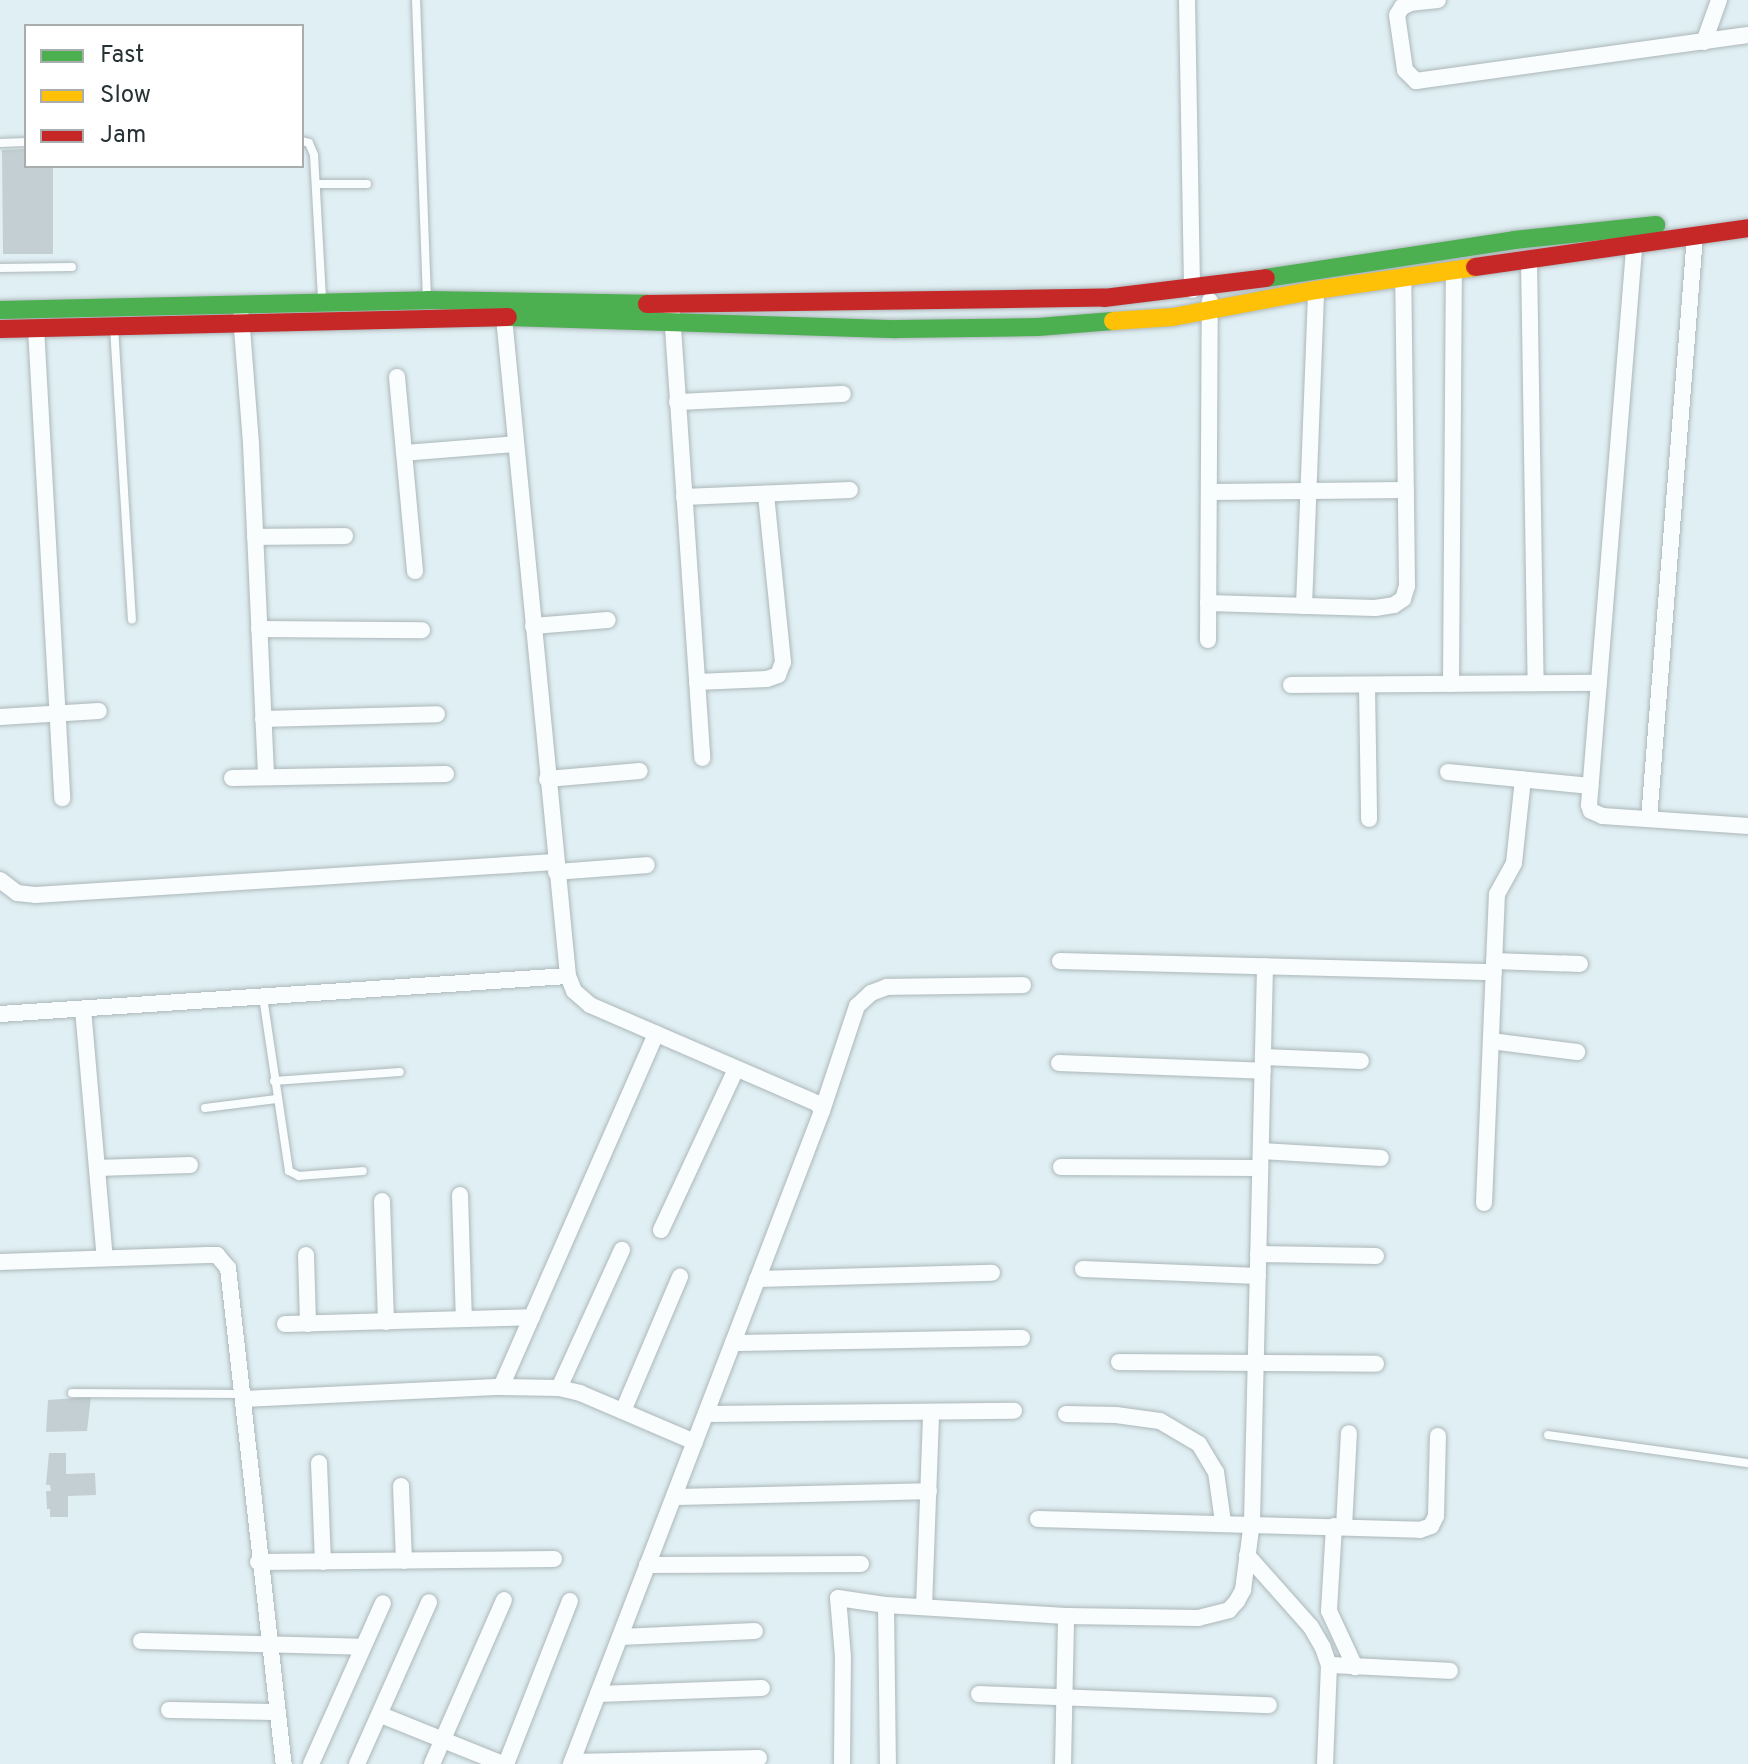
<!DOCTYPE html>
<style>
body{margin:0}
#map{position:relative;width:1748px;height:1764px;overflow:hidden;background:#e0eff3;font-family:Overpass,sans-serif}
div>[style]{position:absolute}
[style*='--x']{left:calc(var(--x)*1px);top:calc(var(--y)*1px);width:calc(var(--w)*1px);rotate:calc(var(--a)*1deg)}
.building>*{inset:0;background:#c3cfd2}
.roads{filter:drop-shadow(0 0 2px #acb7ba) drop-shadow(0 0 2px #acb7ba)}
.lane>*{height:8px;margin:-4px;padding:0 4px;transform-origin:4px;border-radius:4px;background:#fafdfd}
.street>*{height:16px;margin:-8px;padding:0 8px;transform-origin:8px;border-radius:8px;background:#fafdfd}
.fast>*{height:18px;margin:-9px;padding:0 9px;transform-origin:9px;border-radius:9px;background:#4caf50}
.slow>*{height:18px;margin:-9px;padding:0 9px;transform-origin:9px;border-radius:9px;background:#ffc107}
.jam>*{height:18px;margin:-9px;padding:0 9px;transform-origin:9px;border-radius:9px;background:#c62828}
span{translate:-50% -50%;white-space:nowrap;text-align:center;line-height:1.15;-webkit-text-stroke:8px #fff;paint-order:stroke}
.legend{position:absolute;left:24px;top:24px;width:280px;height:144px;box-sizing:border-box;background:#fff;border:2px solid #a9adae;margin:0;padding:10px 14px;list-style:none;font-size:24px;color:#273235}
.legend li{display:flex;align-items:center;gap:16px;height:40px}
.legend b{width:40px;border:2px solid #a9adae}
</style>
<div id="map">
<div class="building">
<div style="clip-path:polygon(26px 149px,26px 166px,53px 166px,53px 254px,3px 254px,2px 150px)"></div>
<div style="clip-path:polygon(91px 1397px,87px 1431px,46px 1432px,48px 1400px)"></div>
<div style="clip-path:polygon(49px 1453px,66px 1453px,66px 1474px,95px 1473px,96px 1495px,68px 1496px,68px 1517px,50px 1517px,50px 1509px,47px 1509px,46px 1491px,51px 1491px,50px 1485px,46px 1485px)"></div>
</div>
<div class="roads">
<div class="lane">
<div style="--x:416;--y:0;--w:299;--a:87.9"></div>
<div style="--x:302;--y:141;--w:7;--a:16"></div>
<div style="--x:309;--y:143;--w:13;--a:67"></div>
<div style="--x:314;--y:155;--w:145;--a:86.8"></div>
<div style="--x:0;--y:143;--w:26;--a:-2"></div>
<div style="--x:316;--y:184;--w:51;--a:0"></div>
<div style="--x:0;--y:268;--w:72;--a:-0.8"></div>
<div style="--x:114;--y:327;--w:293;--a:86.5"></div>
<div style="--x:263;--y:997;--w:176;--a:81.5"></div>
<div style="--x:289;--y:1171;--w:11;--a:27"></div>
<div style="--x:299;--y:1176;--w:64;--a:-4.5"></div>
<div style="--x:274;--y:1081;--w:126;--a:-4.1"></div>
<div style="--x:205;--y:1108;--w:72;--a:-7.2"></div>
<div style="--x:72;--y:1393;--w:170;--a:0.3"></div>
<div style="--x:1548;--y:1435;--w:202;--a:8"></div>
</div>
<div class="street">
<div style="--x:1187;--y:0;--w:290;--a:89"></div>
<div style="--x:1438;--y:0;--w:27;--a:174"></div>
<div style="--x:1411;--y:3;--w:10;--a:156"></div>
<div style="--x:1402;--y:7;--w:9;--a:122"></div>
<div style="--x:1397;--y:15;--w:56;--a:81.7"></div>
<div style="--x:1405;--y:70;--w:16;--a:45"></div>
<div style="--x:1416;--y:81;--w:335;--a:-7.9"></div>
<div style="--x:1704;--y:42;--w:45;--a:-70.3"></div>
<div style="--x:1635;--y:237;--w:570;--a:94.63"></div>
<div style="--x:1589;--y:805;--w:6;--a:72"></div>
<div style="--x:1591;--y:811;--w:13;--a:23"></div>
<div style="--x:1603;--y:816;--w:145;--a:3.9"></div>
<div style="--x:1529;--y:259;--w:424;--a:89.1"></div>
<div style="--x:503;--y:307;--w:672;--a:84.45"></div>
<div style="--x:568;--y:976;--w:16;--a:68"></div>
<div style="--x:574;--y:991;--w:21;--a:41"></div>
<div style="--x:590;--y:1005;--w:247;--a:23.4"></div>
<div style="--x:817;--y:1103;--w:9;--a:58"></div>
<div style="--x:822;--y:1111;--w:700;--a:111.03"></div>
<div style="--x:672;--y:313;--w:446;--a:86.1"></div>
<div style="--x:241;--y:316;--w:128;--a:85.5"></div>
<div style="--x:251;--y:444;--w:333;--a:87.4"></div>
<div style="--x:36;--y:328;--w:471;--a:86.8"></div>
<div style="--x:397;--y:377;--w:195;--a:84.7"></div>
<div style="--x:677;--y:402;--w:166;--a:-2.8"></div>
<div style="--x:404;--y:453;--w:112;--a:-4.6"></div>
<div style="--x:1210;--y:492;--w:196;--a:-0.6"></div>
<div style="--x:684;--y:497;--w:166;--a:-2.4"></div>
<div style="--x:255;--y:537;--w:90;--a:-0.6"></div>
<div style="--x:1208;--y:603;--w:167;--a:1.7"></div>
<div style="--x:1375;--y:608;--w:19;--a:-9"></div>
<div style="--x:1394;--y:605;--w:11;--a:-34"></div>
<div style="--x:1403;--y:599;--w:14;--a:-73"></div>
<div style="--x:1407;--y:586;--w:309;--a:-90.7"></div>
<div style="--x:1304;--y:606;--w:316;--a:-87.8"></div>
<div style="--x:533;--y:626;--w:75;--a:-4.6"></div>
<div style="--x:259;--y:629;--w:163;--a:0.4"></div>
<div style="--x:1208;--y:640;--w:339;--a:-89.7"></div>
<div style="--x:697;--y:682;--w:70;--a:-2.5"></div>
<div style="--x:767;--y:679;--w:12;--a:-20"></div>
<div style="--x:778;--y:675;--w:14;--a:-69"></div>
<div style="--x:783;--y:662;--w:169;--a:-95.8"></div>
<div style="--x:1451;--y:684;--w:414;--a:-89.6"></div>
<div style="--x:1291;--y:685;--w:308;--a:-0.4"></div>
<div style="--x:1367;--y:685;--w:134;--a:89.1"></div>
<div style="--x:0;--y:717;--w:99;--a:-3.5"></div>
<div style="--x:263;--y:719;--w:174;--a:-1.6"></div>
<div style="--x:1448;--y:772;--w:143;--a:5.6"></div>
<div style="--x:232;--y:778;--w:214;--a:-1.1"></div>
<div style="--x:547;--y:779;--w:93;--a:-4.9"></div>
<div style="--x:1649;--y:819;--w:585;--a:-85.49"></div>
<div style="--x:556;--y:872;--w:91;--a:-4.4"></div>
<div style="--x:0;--y:880;--w:21;--a:37"></div>
<div style="--x:17;--y:893;--w:18;--a:6"></div>
<div style="--x:35;--y:895;--w:521;--a:-3.63"></div>
<div style="--x:1060;--y:961;--w:434;--a:1.5"></div>
<div style="--x:1494;--y:961;--w:86;--a:2"></div>
<div style="--x:83;--y:1009;--w:250;--a:85"></div>
<div style="--x:0;--y:1014;--w:569;--a:-3.83"></div>
<div style="--x:1491;--y:1041;--w:87;--a:7.3"></div>
<div style="--x:1263;--y:1057;--w:98;--a:2.3"></div>
<div style="--x:1059;--y:1063;--w:204;--a:2.2"></div>
<div style="--x:822;--y:1111;--w:111;--a:-71.6"></div>
<div style="--x:857;--y:1006;--w:19;--a:-43"></div>
<div style="--x:871;--y:993;--w:17;--a:-21"></div>
<div style="--x:887;--y:987;--w:136;--a:-0.8"></div>
<div style="--x:1261;--y:1151;--w:120;--a:3.3"></div>
<div style="--x:1061;--y:1167;--w:199;--a:0.3"></div>
<div style="--x:97;--y:1168;--w:93;--a:-1.8"></div>
<div style="--x:460;--y:1195;--w:124;--a:88.2"></div>
<div style="--x:382;--y:1201;--w:121;--a:88.1"></div>
<div style="--x:1484;--y:1203;--w:309;--a:-87.6"></div>
<div style="--x:1497;--y:894;--w:35;--a:-61"></div>
<div style="--x:1514;--y:863;--w:84;--a:-83.9"></div>
<div style="--x:661;--y:1230;--w:178;--a:-65"></div>
<div style="--x:1258;--y:1254;--w:118;--a:1"></div>
<div style="--x:306;--y:1255;--w:69;--a:88.3"></div>
<div style="--x:0;--y:1262;--w:208;--a:-1.9"></div>
<div style="--x:208;--y:1255;--w:9;--a:0"></div>
<div style="--x:217;--y:1255;--w:17;--a:50"></div>
<div style="--x:228;--y:1268;--w:499;--a:83.6"></div>
<div style="--x:1083;--y:1269;--w:175;--a:2.3"></div>
<div style="--x:757;--y:1279;--w:235;--a:-1.5"></div>
<div style="--x:285;--y:1324;--w:247;--a:-1.6"></div>
<div style="--x:733;--y:1343;--w:289;--a:-1"></div>
<div style="--x:1119;--y:1362;--w:257;--a:0.4"></div>
<div style="--x:501;--y:1387;--w:386;--a:-66.3"></div>
<div style="--x:559;--y:1388;--w:152;--a:-65.5"></div>
<div style="--x:243;--y:1399;--w:258;--a:-2.7"></div>
<div style="--x:501;--y:1387;--w:58;--a:1"></div>
<div style="--x:559;--y:1388;--w:22;--a:13"></div>
<div style="--x:580;--y:1393;--w:125;--a:23.1"></div>
<div style="--x:623;--y:1411;--w:146;--a:-67"></div>
<div style="--x:706;--y:1414;--w:308;--a:-0.6"></div>
<div style="--x:1066;--y:1414;--w:50;--a:1.1"></div>
<div style="--x:1116;--y:1415;--w:44;--a:7.8"></div>
<div style="--x:1160;--y:1421;--w:45;--a:30.5"></div>
<div style="--x:1199;--y:1444;--w:33;--a:59"></div>
<div style="--x:1216;--y:1472;--w:50;--a:82"></div>
<div style="--x:319;--y:1463;--w:99;--a:87.7"></div>
<div style="--x:401;--y:1486;--w:75;--a:87.7"></div>
<div style="--x:674;--y:1497;--w:255;--a:-1.3"></div>
<div style="--x:1038;--y:1519;--w:382;--a:1.6"></div>
<div style="--x:1420;--y:1530;--w:12;--a:-20"></div>
<div style="--x:1431;--y:1526;--w:11;--a:-63"></div>
<div style="--x:1436;--y:1516;--w:80;--a:-88.6"></div>
<div style="--x:1334;--y:1526;--w:85;--a:93.4"></div>
<div style="--x:1329;--y:1611;--w:62;--a:65.1"></div>
<div style="--x:1344;--y:1527;--w:94;--a:-87"></div>
<div style="--x:1247;--y:1555;--w:96;--a:48.4"></div>
<div style="--x:1311;--y:1627;--w:24;--a:60"></div>
<div style="--x:1323;--y:1648;--w:18;--a:71"></div>
<div style="--x:1329;--y:1665;--w:99;--a:92.3"></div>
<div style="--x:258;--y:1562;--w:296;--a:-0.6"></div>
<div style="--x:647;--y:1565;--w:214;--a:-0.3"></div>
<div style="--x:886;--y:1605;--w:159;--a:89.3"></div>
<div style="--x:924;--y:1607;--w:195;--a:-87.9"></div>
<div style="--x:620;--y:1637;--w:135;--a:-2.5"></div>
<div style="--x:141;--y:1641;--w:222;--a:1.5"></div>
<div style="--x:1329;--y:1665;--w:121;--a:2.8"></div>
<div style="--x:598;--y:1694;--w:164;--a:-2.1"></div>
<div style="--x:979;--y:1694;--w:290;--a:2.2"></div>
<div style="--x:169;--y:1710;--w:108;--a:1.1"></div>
<div style="--x:381;--y:1715;--w:131;--a:21.9"></div>
<div style="--x:572;--y:1762;--w:187;--a:-1.2"></div>
<div style="--x:311;--y:1764;--w:176;--a:-65.9"></div>
<div style="--x:357;--y:1764;--w:177;--a:-66"></div>
<div style="--x:432;--y:1764;--w:179;--a:-66.3"></div>
<div style="--x:506;--y:1764;--w:175;--a:-68.6"></div>
<div style="--x:842;--y:1764;--w:107;--a:-89.5"></div>
<div style="--x:843;--y:1657;--w:59;--a:-94.8"></div>
<div style="--x:838;--y:1598;--w:49;--a:8.3"></div>
<div style="--x:886;--y:1605;--w:180;--a:3.5"></div>
<div style="--x:1066;--y:1616;--w:132;--a:0.9"></div>
<div style="--x:1198;--y:1618;--w:32;--a:-14"></div>
<div style="--x:1229;--y:1610;--w:12;--a:-48"></div>
<div style="--x:1237;--y:1601;--w:13;--a:-61"></div>
<div style="--x:1243;--y:1590;--w:69;--a:-82.5"></div>
<div style="--x:1252;--y:1522;--w:556;--a:-88.66"></div>
<div style="--x:1063;--y:1764;--w:148;--a:-88.8"></div>
</div>
<div class="fast">
<div style="--x:1266;--y:278;--w:251;--a:-8.7"></div>
<div style="--x:1514;--y:240;--w:143;--a:-6"></div>
<div style="--x:0;--y:310;--w:427;--a:-1.3"></div>
<div style="--x:427;--y:300;--w:220;--a:1"></div>
<div style="--x:508;--y:317;--w:389;--a:1.8"></div>
<div style="--x:897;--y:329;--w:141;--a:-0.8"></div>
<div style="--x:1038;--y:327;--w:75;--a:-4.6"></div>
</div>
<div class="slow">
<div style="--x:1113;--y:321;--w:60;--a:-3.8"></div>
<div style="--x:1173;--y:317;--w:146;--a:-10.7"></div>
<div style="--x:1316;--y:290;--w:161;--a:-8.2"></div>
</div>
<div class="jam">
<div style="--x:1475;--y:267;--w:276;--a:-8.1"></div>
<div style="--x:647;--y:304;--w:457;--a:-0.8"></div>
<div style="--x:1104;--y:298;--w:163;--a:-7"></div>
<div style="--x:0;--y:329;--w:508;--a:-1.35"></div>
</div>
</div>
<ul class="legend">
<li><b style="height:10px;background:#4caf50"></b>Fast</li>
<li><b style="height:10px;background:#ffc107"></b>Slow</li>
<li><b style="height:10px;background:#c62828"></b>Jam</li>
</ul>
</div>
